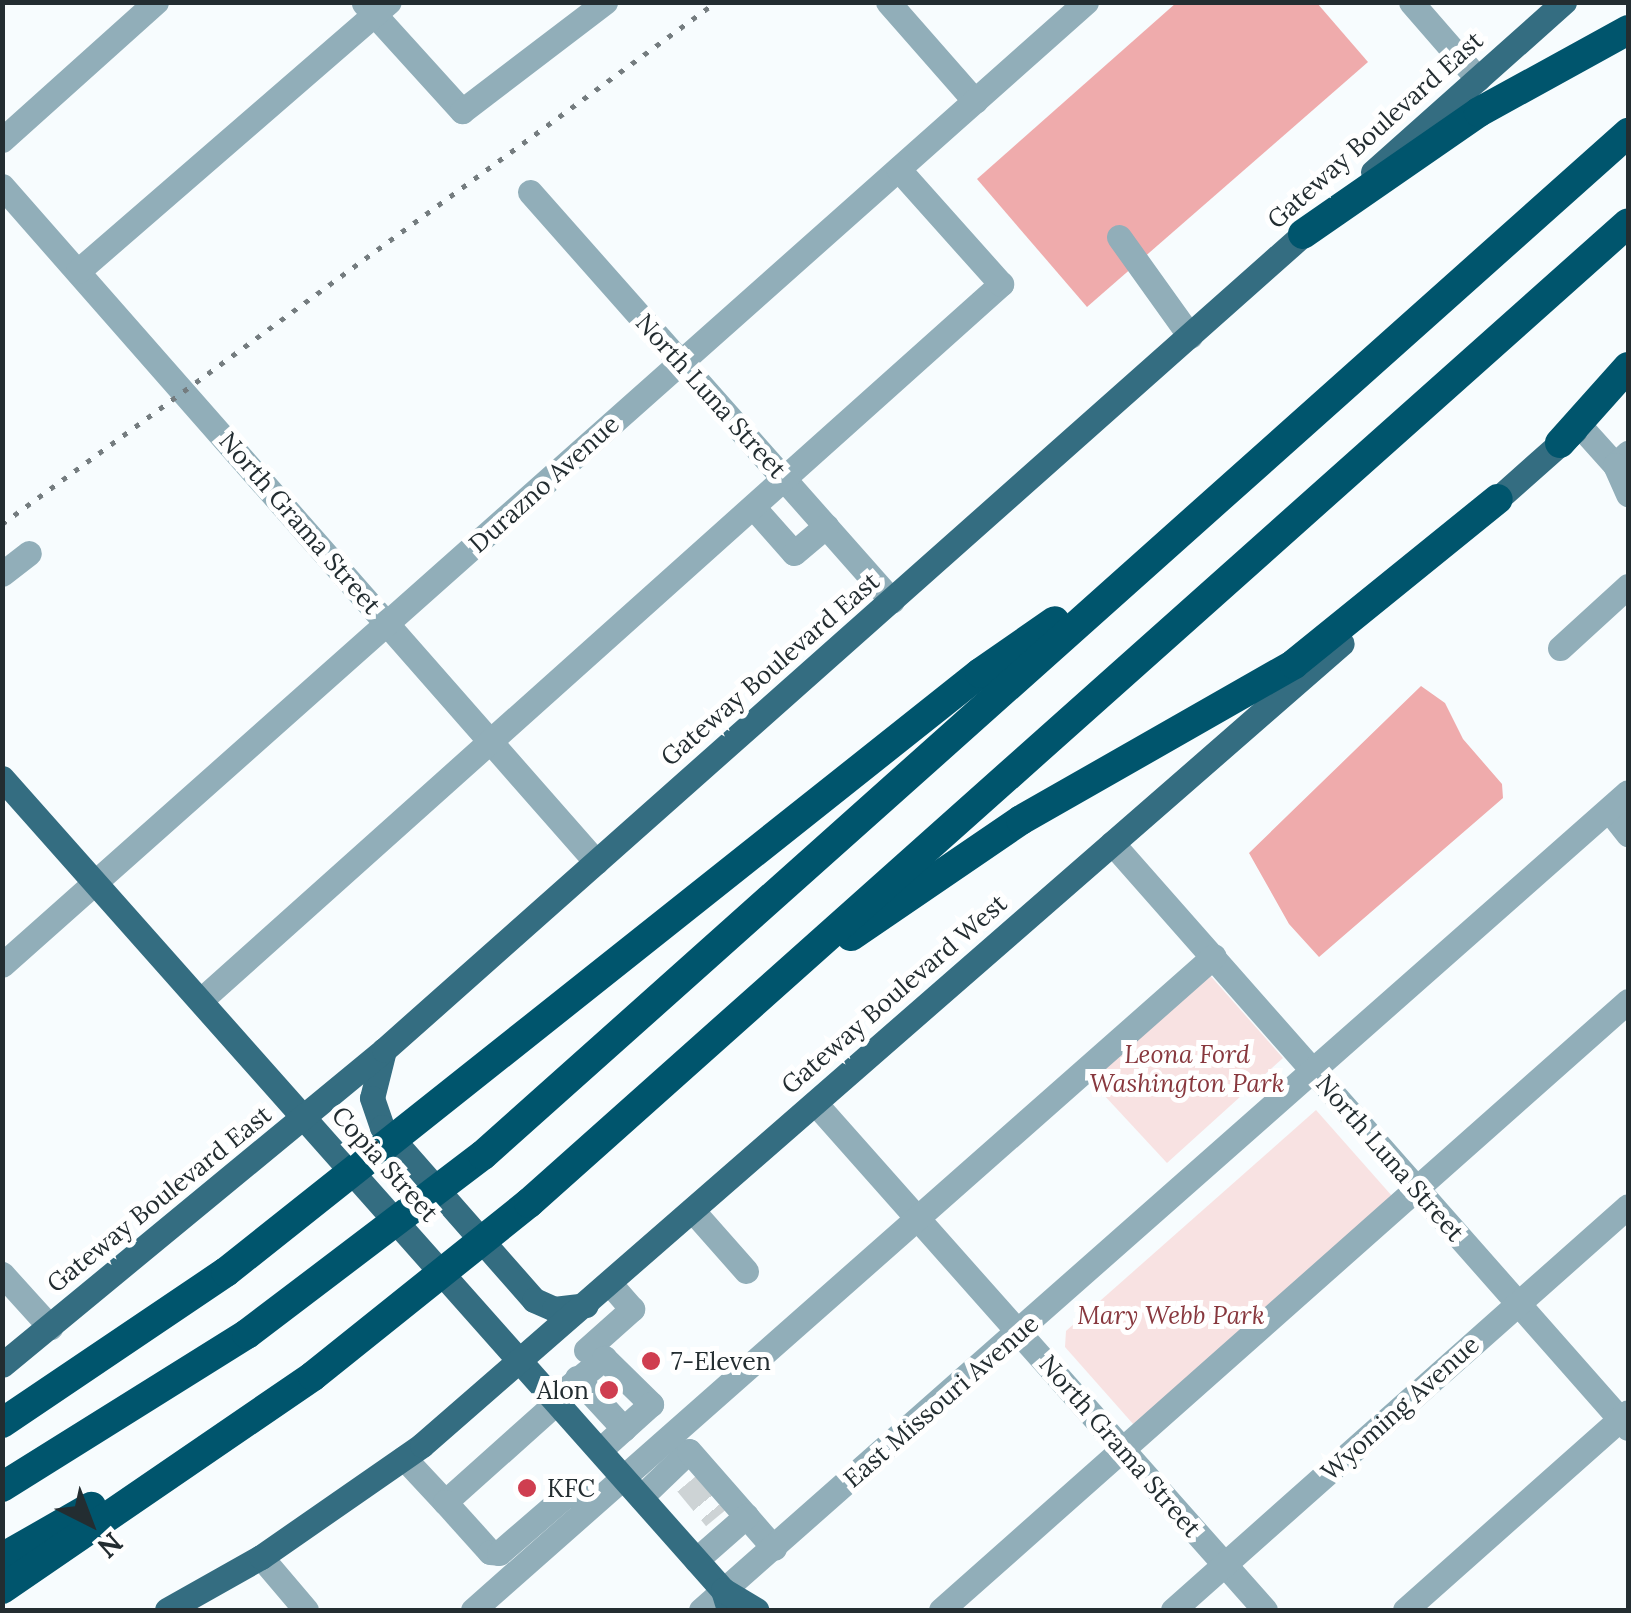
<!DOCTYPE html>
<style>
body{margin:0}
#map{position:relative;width:1631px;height:1613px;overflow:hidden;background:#f7fcfe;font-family:Lora,serif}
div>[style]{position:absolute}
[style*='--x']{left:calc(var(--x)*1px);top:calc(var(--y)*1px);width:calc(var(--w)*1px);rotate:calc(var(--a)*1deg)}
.green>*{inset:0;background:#f8e2e2}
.water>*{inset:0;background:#efabac}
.minor-tunnel>*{height:25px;margin-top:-12.5px;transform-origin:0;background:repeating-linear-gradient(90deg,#cdd3d5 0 25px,transparent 0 37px)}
.minor>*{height:25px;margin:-12.5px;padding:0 12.5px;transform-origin:12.5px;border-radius:12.5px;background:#91aeb9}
.major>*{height:25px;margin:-12.5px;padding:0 12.5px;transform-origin:12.5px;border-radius:12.5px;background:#346d81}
.highway>*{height:30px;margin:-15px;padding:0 15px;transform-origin:15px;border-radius:15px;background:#00556d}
.rail>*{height:5px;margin-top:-2.5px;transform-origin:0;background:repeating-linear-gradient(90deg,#747c7f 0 5px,transparent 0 15px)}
.dots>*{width:28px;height:28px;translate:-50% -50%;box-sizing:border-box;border:5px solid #fff;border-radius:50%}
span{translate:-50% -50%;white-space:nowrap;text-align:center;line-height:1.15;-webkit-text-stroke:10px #fff;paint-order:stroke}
.street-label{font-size:25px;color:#232d31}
.park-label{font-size:25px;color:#88383e;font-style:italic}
.poi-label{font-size:25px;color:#232d31}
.left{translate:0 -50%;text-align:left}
.right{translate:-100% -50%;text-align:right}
.frame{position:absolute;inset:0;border:5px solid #232d31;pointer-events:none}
.north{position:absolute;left:40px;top:1473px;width:100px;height:100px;-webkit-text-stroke:8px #fff;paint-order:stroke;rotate:138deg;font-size:28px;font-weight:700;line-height:40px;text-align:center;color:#232d31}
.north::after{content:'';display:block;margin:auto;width:35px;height:45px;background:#232d31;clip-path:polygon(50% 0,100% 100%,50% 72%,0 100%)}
</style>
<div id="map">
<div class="green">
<div style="clip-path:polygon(1208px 973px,1283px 1058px,1167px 1163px,1090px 1080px)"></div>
<div style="clip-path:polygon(1316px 1110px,1392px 1196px,1134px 1425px,1065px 1347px,1066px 1331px)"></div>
</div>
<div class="water">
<div style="clip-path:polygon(1176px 3px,1317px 3px,1368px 62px,1087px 307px,977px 179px)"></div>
<div style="clip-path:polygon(1421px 686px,1445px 703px,1463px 739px,1502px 784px,1503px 798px,1319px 957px,1289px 924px,1249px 853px)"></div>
</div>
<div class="minor-tunnel">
<div style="--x:687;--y:1483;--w:45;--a:50.4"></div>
</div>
<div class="minor">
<div style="--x:888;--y:2;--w:132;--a:48.7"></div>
<div style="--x:1411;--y:2;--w:102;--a:49"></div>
<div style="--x:364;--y:3;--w:146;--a:47.8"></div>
<div style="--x:462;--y:111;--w:180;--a:-37.3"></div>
<div style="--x:2;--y:140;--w:207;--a:-41.9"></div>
<div style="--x:2;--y:186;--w:900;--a:48.69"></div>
<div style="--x:530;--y:192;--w:546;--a:48.49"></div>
<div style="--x:1119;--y:237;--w:122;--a:54.4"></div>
<div style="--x:78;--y:271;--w:411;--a:-40.9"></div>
<div style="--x:1580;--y:426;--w:52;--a:48.1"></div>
<div style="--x:1615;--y:465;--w:18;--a:-43"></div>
<div style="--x:1615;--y:465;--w:32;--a:66"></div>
<div style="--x:754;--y:508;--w:60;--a:48.4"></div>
<div style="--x:794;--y:553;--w:42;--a:-40.2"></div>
<div style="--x:2;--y:574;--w:34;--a:-38"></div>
<div style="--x:1560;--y:648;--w:92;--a:-42.4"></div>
<div style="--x:1609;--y:810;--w:31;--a:52"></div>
<div style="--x:1112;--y:843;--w:780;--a:48.59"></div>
<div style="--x:2;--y:965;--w:1450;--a:-41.62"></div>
<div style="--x:201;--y:1000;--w:1074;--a:-41.83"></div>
<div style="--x:1001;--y:284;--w:154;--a:-131.8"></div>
<div style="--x:815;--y:1103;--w:678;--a:48.41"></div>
<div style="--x:693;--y:1211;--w:80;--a:48.5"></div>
<div style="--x:2;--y:1274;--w:72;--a:47.8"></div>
<div style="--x:586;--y:1350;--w:62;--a:-41.7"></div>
<div style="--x:632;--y:1309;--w:32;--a:-131"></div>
<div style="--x:577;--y:1378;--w:69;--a:47.3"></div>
<div style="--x:554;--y:1399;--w:65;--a:-39.4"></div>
<div style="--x:604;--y:1358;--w:66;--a:44.4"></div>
<div style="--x:651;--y:1404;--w:69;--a:138"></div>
<div style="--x:404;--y:1458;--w:60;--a:47"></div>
<div style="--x:445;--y:1502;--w:150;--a:-41.8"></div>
<div style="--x:641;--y:1497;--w:66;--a:-43.8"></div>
<div style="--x:689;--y:1451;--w:129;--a:48.8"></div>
<div style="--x:445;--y:1502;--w:67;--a:48"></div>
<div style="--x:490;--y:1552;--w:9;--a:6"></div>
<div style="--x:499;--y:1553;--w:90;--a:-40.9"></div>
<div style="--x:567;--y:1494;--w:30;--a:12"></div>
<div style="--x:261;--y:1557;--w:70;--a:49.7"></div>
<div style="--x:696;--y:1560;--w:67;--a:-41.3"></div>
<div style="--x:473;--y:1610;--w:988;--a:-41.43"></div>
<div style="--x:701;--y:1610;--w:1236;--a:-41.43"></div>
<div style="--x:941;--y:1610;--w:918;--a:-41.56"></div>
<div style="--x:1173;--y:1610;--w:608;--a:-41.6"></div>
<div style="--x:1405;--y:1610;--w:298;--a:-41.6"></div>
</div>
<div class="major">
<div style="--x:1373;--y:172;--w:256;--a:-41.7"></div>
<div style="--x:1485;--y:510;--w:120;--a:-41.6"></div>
<div style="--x:2;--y:778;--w:1086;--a:48.4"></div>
<div style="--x:723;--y:1590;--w:21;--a:73"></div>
<div style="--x:384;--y:1050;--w:49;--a:104"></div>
<div style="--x:372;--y:1098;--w:31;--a:71"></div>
<div style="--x:382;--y:1127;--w:230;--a:48.7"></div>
<div style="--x:534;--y:1300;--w:22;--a:24"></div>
<div style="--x:554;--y:1309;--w:32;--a:-7"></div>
<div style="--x:2;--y:1365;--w:495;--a:-39.5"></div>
<div style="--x:384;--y:1050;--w:1247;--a:-41.59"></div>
<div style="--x:723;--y:1590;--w:39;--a:31"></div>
<div style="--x:167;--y:1610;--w:108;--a:-29.4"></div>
<div style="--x:261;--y:1557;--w:196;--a:-34.8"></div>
<div style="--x:422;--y:1445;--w:1220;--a:-41.08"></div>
</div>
<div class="highway">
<div style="--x:1303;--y:234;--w:214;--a:-34.7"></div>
<div style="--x:1479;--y:112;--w:170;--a:-28.8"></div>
<div style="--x:1560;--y:443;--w:102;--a:-48.2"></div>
<div style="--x:851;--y:936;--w:206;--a:-34.3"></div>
<div style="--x:1021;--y:820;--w:314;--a:-29.7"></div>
<div style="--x:1294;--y:664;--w:262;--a:-39"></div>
<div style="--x:2;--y:1423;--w:270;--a:-34"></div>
<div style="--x:226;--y:1272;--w:963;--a:-38.46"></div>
<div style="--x:980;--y:673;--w:91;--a:-34.7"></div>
<div style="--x:2;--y:1487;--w:289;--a:-32"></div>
<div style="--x:247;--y:1334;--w:296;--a:-37.2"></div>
<div style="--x:483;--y:1155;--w:1535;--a:-41.75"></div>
<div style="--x:2;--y:1558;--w:103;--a:-29.8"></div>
<div style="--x:2;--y:1589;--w:377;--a:-34.4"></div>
<div style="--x:313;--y:1376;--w:277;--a:-38.7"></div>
<div style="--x:529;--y:1203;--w:1472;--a:-41.72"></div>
</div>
<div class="rail">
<div style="--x:2;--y:524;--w:884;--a:-36.17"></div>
</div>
<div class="dots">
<div style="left:651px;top:1361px;background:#cf3e50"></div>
<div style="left:609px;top:1390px;background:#cf3e50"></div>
<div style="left:527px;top:1488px;background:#cf3e50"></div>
</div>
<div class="street-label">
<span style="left:1375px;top:130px;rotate:-42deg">Gateway Boulevard East</span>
<span style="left:711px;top:396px;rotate:48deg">North Luna Street</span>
<span style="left:544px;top:484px;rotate:-42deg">Durazno Avenue</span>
<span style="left:300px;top:523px;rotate:49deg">North Grama Street</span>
<span style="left:770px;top:669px;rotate:-41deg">Gateway Boulevard East</span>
<span style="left:894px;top:994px;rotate:-41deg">Gateway Boulevard West</span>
<span style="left:1390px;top:1158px;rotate:49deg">North Luna Street</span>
<span style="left:385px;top:1164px;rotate:48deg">Copia Street</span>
<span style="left:159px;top:1199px;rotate:-39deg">Gateway Boulevard East</span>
<span style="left:941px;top:1401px;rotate:-41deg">East Missouri Avenue</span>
<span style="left:1400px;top:1408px;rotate:-42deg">Wyoming Avenue</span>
<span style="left:1120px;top:1446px;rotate:49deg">North Grama Street</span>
</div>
<div class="park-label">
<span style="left:1187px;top:1069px">Leona Ford<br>Washington Park</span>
<span style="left:1171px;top:1315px">Mary Webb Park</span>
</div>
<div class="poi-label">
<span class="left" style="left:671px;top:1361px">7-Eleven</span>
<span class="right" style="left:589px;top:1390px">Alon</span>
<span class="left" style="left:547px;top:1488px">KFC</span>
</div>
<div class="frame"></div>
<div class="north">N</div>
</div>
